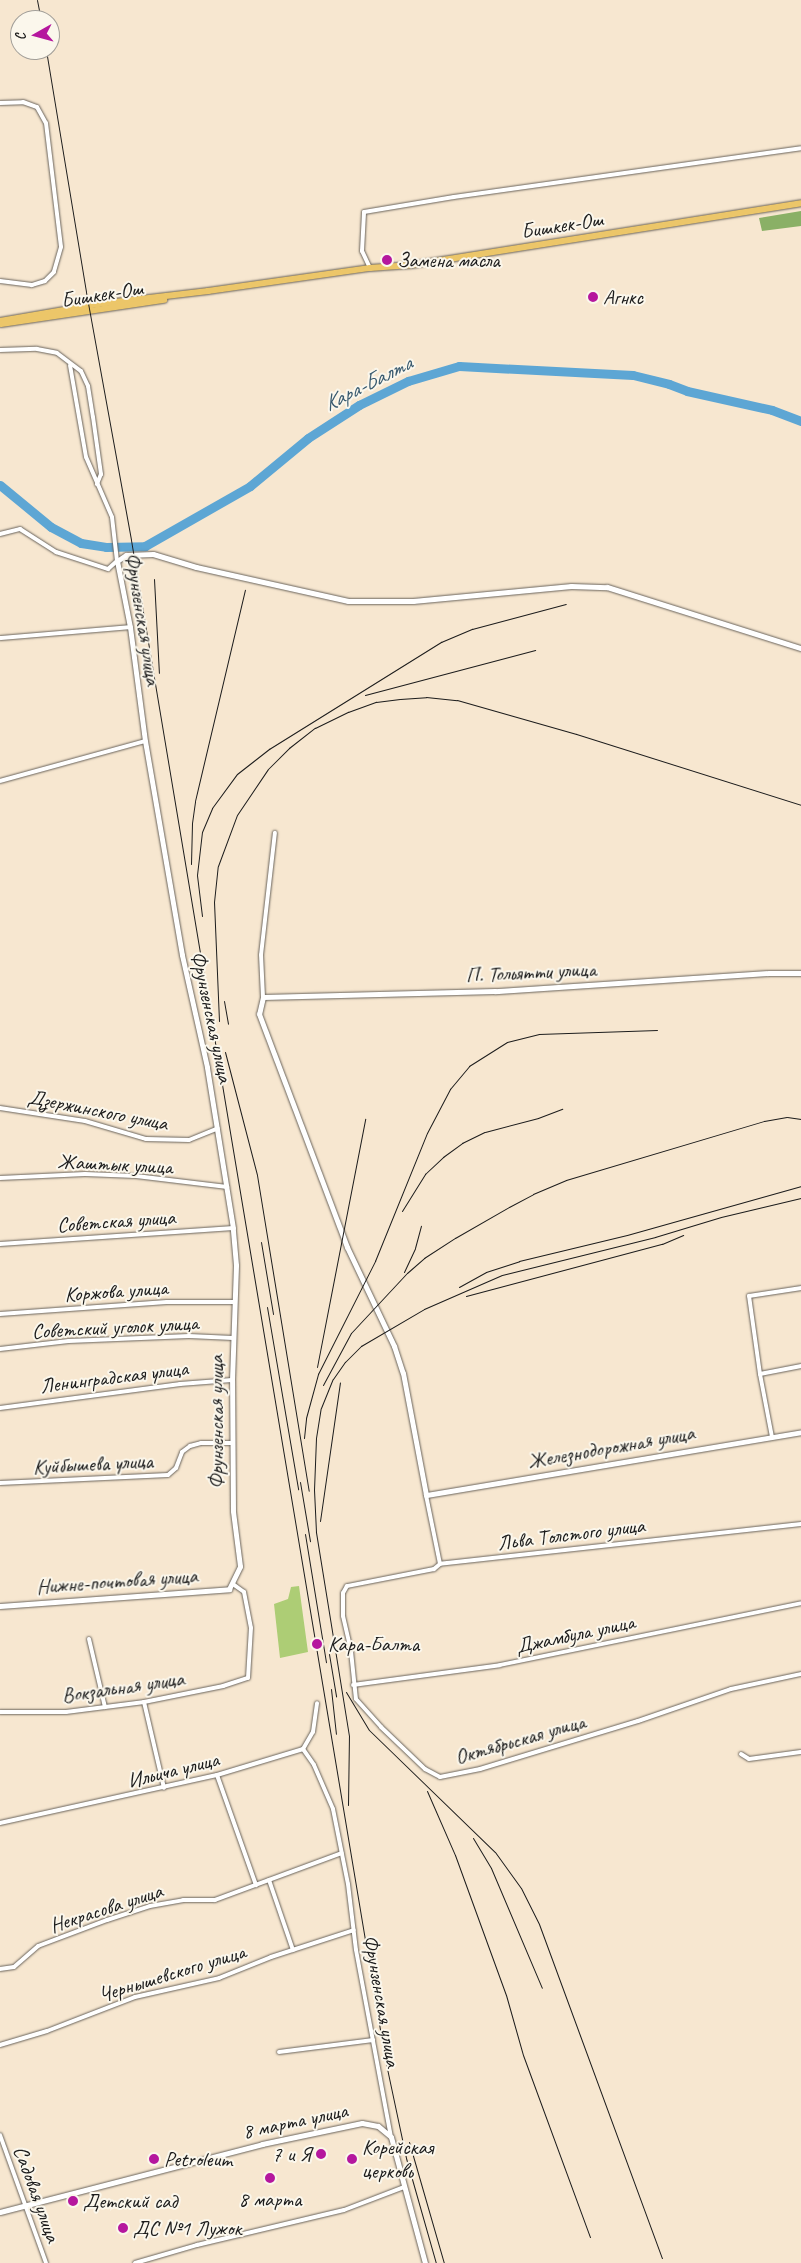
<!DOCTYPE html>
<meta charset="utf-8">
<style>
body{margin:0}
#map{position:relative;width:801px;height:2263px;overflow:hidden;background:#f7e7d0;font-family:Caveat,sans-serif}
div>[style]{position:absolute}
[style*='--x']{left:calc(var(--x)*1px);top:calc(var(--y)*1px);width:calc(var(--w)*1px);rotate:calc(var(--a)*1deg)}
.green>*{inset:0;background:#adcd75}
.forest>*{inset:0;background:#8ab066}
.river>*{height:9px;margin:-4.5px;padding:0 4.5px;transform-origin:4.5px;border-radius:4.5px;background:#5da6d4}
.roads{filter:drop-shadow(0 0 1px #69635b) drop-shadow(0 0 1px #69635b)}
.minor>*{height:4px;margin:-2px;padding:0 2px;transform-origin:2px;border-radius:2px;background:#fff}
.tertiary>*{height:5px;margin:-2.5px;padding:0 2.5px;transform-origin:2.5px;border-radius:2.5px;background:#fff}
.trunk>*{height:6px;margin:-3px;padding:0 3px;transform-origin:3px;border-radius:3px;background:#ecc669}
.rail>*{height:1px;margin:-0.5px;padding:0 0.5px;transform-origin:0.5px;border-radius:0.5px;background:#1c1c1c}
.dots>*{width:14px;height:14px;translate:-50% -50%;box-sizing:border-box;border:2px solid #fbf7ec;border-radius:50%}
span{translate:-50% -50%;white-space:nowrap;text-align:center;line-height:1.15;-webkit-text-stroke:4px #fbf7ec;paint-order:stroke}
.street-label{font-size:21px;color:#1c1c1c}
.poi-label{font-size:21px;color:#1c1c1c}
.left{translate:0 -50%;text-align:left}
.right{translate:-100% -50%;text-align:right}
.water-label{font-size:22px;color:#395a6f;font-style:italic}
.north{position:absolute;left:10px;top:10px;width:50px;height:50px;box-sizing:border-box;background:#fbf7ec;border:1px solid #a29f99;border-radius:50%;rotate:263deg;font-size:14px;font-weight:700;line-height:20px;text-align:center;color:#1c1c1c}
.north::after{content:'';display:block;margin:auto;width:18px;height:22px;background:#b5179e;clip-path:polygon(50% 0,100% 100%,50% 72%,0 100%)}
</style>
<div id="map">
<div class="green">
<div style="clip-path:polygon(299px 1586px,308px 1652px,280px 1658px,274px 1604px,288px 1599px,291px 1587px)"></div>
</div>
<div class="forest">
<div style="clip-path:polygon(801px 211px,801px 226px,762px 231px,759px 218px)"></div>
</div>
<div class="river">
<div style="--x:0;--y:485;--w:66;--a:39.5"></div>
<div style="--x:51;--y:527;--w:34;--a:28"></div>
<div style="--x:81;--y:543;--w:25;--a:9"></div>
<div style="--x:106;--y:547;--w:39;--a:-1"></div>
<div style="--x:145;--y:546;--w:121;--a:-29.7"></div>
<div style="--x:250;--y:486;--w:75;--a:-39.6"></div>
<div style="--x:308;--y:438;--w:61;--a:-32.9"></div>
<div style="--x:359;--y:405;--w:55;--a:-26.1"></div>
<div style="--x:408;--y:381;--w:53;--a:-16.4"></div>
<div style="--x:459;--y:366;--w:174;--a:3"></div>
<div style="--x:633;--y:375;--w:37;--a:14"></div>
<div style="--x:669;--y:384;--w:19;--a:21"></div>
<div style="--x:687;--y:391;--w:87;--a:12.6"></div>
<div style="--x:772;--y:410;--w:31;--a:21"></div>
</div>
<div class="roads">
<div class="minor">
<div style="--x:0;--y:103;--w:23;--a:-2"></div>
<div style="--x:23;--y:102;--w:15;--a:20"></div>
<div style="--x:37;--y:107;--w:18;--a:61"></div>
<div style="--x:46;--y:123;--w:125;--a:83.1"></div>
<div style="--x:61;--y:247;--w:26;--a:106"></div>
<div style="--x:54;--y:272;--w:13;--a:135"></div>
<div style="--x:45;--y:281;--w:14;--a:163"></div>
<div style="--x:32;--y:285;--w:32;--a:-173"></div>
<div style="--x:370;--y:268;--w:19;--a:-115"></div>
<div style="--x:362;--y:251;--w:39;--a:-87"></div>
<div style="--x:364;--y:212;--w:91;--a:-9.5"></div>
<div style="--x:454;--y:197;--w:350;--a:-8"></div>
<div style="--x:0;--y:350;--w:37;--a:-2"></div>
<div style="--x:37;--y:349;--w:20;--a:11"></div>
<div style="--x:57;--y:353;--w:30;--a:37"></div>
<div style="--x:81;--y:371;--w:17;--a:65"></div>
<div style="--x:88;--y:386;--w:31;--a:81"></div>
<div style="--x:93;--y:417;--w:58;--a:82"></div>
<div style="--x:101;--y:474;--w:11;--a:112"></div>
<div style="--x:0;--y:534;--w:21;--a:-14"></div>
<div style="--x:20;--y:529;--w:43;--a:32.6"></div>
<div style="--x:56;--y:552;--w:55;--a:18.1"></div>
<div style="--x:108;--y:569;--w:12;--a:-42"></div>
<div style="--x:117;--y:561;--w:44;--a:-96.5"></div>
<div style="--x:112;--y:517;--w:65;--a:-113.4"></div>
<div style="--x:86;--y:457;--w:93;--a:-99.9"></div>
<div style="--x:0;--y:638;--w:130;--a:-4.8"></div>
<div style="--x:0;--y:781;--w:150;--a:-15.4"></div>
<div style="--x:263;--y:997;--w:42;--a:-92.7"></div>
<div style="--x:261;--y:955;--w:123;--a:-83.5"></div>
<div style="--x:0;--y:1108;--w:86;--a:8.7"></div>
<div style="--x:85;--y:1121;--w:64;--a:16.4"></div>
<div style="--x:146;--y:1139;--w:43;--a:1.3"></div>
<div style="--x:189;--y:1140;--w:31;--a:-22"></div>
<div style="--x:0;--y:1178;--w:85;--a:-2.7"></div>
<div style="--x:85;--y:1174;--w:51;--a:2.2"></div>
<div style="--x:136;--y:1176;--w:92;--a:6.9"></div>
<div style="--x:0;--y:1244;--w:234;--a:-3.9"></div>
<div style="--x:0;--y:1314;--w:167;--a:-4.1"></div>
<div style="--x:167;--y:1302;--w:67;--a:0"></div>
<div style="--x:0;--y:1349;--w:69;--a:-6.6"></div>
<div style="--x:69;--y:1341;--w:120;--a:-2.4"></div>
<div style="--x:189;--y:1336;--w:44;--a:2.6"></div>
<div style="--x:760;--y:1374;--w:42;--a:-11"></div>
<div style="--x:0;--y:1408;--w:182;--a:-7.6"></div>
<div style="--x:180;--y:1384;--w:52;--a:-4.4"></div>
<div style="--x:772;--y:1437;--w:64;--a:-100.8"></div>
<div style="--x:760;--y:1374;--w:79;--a:-98"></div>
<div style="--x:749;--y:1296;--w:53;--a:-8.7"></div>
<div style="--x:0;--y:1483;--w:168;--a:-2.7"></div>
<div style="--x:168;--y:1475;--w:11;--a:-41"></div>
<div style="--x:176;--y:1468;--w:17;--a:-69"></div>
<div style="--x:182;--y:1452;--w:10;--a:-37"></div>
<div style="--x:190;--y:1446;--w:11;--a:-15"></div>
<div style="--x:201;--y:1443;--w:31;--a:0"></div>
<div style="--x:426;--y:1495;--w:70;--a:78.5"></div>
<div style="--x:801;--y:1524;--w:363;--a:173.7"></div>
<div style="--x:440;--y:1564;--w:8;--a:140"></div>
<div style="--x:434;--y:1569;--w:89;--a:168.9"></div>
<div style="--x:347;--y:1586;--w:8;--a:120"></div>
<div style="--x:343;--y:1593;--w:23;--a:90"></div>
<div style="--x:343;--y:1616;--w:36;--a:77"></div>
<div style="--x:351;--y:1651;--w:48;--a:84.1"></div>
<div style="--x:356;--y:1699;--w:38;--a:48"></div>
<div style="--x:381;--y:1727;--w:61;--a:43.7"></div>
<div style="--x:425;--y:1769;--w:17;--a:28"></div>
<div style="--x:440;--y:1777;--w:41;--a:-11.3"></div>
<div style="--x:480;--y:1769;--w:165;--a:-16.9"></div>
<div style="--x:638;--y:1721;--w:98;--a:-19"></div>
<div style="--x:731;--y:1689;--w:72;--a:-12.1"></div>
<div style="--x:89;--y:1639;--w:70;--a:76.8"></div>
<div style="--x:353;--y:1685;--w:148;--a:-7.7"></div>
<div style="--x:500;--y:1665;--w:307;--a:-11.6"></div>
<div style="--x:144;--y:1702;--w:88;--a:76.9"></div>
<div style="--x:0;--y:1712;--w:66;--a:0"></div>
<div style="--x:66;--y:1712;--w:79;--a:-7.3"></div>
<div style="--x:144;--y:1702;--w:81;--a:-11.4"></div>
<div style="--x:223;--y:1686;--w:26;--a:-18"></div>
<div style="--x:248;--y:1678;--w:50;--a:-86.6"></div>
<div style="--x:251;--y:1628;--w:37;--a:-101"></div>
<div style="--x:244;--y:1592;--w:14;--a:-144"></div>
<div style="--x:303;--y:1749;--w:19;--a:55"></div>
<div style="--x:314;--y:1765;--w:48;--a:66.6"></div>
<div style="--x:333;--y:1809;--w:76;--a:78.7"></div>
<div style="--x:348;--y:1884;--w:66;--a:83.1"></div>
<div style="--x:356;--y:1950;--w:190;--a:79.4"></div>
<div style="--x:741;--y:1754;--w:9;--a:32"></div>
<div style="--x:749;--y:1759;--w:52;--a:-7.7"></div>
<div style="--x:217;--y:1775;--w:117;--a:70.5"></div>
<div style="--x:0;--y:1823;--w:222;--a:-12.5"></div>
<div style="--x:217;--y:1775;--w:90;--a:-16.8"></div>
<div style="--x:303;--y:1749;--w:20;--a:-60"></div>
<div style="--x:313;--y:1732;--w:29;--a:-82"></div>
<div style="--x:269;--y:1880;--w:74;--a:71.1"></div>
<div style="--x:0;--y:1969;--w:14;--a:-8"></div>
<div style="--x:14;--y:1967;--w:32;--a:-41"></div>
<div style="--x:38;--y:1946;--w:74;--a:-20.6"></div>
<div style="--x:107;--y:1920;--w:45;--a:-18"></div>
<div style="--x:150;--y:1906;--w:34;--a:-10"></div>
<div style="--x:183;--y:1900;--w:32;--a:0"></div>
<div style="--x:215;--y:1900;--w:135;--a:-20.3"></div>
<div style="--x:0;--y:2045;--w:49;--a:-16.6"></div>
<div style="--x:47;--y:2031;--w:94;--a:-21.1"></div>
<div style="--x:135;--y:1997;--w:86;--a:-12.7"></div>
<div style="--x:219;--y:1978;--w:56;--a:-22"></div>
<div style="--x:271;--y:1957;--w:87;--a:-18"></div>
<div style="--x:279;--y:2052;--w:95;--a:-7.3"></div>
<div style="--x:0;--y:2135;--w:136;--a:70.2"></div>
<div style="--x:135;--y:2263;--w:65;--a:-16.2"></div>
<div style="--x:197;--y:2245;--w:151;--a:-13.4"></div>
<div style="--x:344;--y:2210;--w:64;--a:-21"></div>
</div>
<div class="tertiary">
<div style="--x:801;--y:973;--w:32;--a:180"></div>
<div style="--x:769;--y:973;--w:275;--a:176.2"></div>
<div style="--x:495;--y:991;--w:232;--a:178.5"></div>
<div style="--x:263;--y:997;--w:17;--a:103"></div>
<div style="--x:259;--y:1014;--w:249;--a:69.3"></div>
<div style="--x:347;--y:1247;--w:110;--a:64.6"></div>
<div style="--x:394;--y:1346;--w:28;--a:72"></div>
<div style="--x:403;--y:1373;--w:124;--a:79.3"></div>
<div style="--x:426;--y:1495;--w:380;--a:-9.5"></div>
<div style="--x:0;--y:1606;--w:230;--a:-4.2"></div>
<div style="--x:229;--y:1589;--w:25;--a:-64"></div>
<div style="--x:240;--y:1566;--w:55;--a:-97.3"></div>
<div style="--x:233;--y:1511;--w:131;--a:-90.4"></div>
<div style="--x:232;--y:1380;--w:115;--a:-88"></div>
<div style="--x:236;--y:1265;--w:37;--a:-95"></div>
<div style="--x:233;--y:1228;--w:163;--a:-99.2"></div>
<div style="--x:207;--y:1067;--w:115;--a:-102.6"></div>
<div style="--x:182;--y:955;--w:217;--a:-99.8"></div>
<div style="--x:145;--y:741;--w:115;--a:-97.5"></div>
<div style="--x:130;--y:627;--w:67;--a:-101.1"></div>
<div style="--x:117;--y:561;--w:11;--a:-34"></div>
<div style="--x:126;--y:555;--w:27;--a:-2"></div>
<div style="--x:153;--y:554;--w:45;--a:16.8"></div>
<div style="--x:196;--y:567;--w:156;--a:12.6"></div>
<div style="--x:348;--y:601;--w:65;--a:0"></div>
<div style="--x:413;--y:601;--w:159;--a:-5.4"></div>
<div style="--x:571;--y:586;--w:36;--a:2"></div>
<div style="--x:607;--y:587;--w:203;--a:17.5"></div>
<div style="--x:0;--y:2212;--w:271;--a:-14.5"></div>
<div style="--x:262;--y:2144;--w:102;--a:-11.9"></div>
<div style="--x:362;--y:2123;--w:16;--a:11"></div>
<div style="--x:378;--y:2126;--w:17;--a:40"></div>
<div style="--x:391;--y:2137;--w:131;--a:74.9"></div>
</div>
<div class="trunk">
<div style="--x:0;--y:321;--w:99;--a:-9.8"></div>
<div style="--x:98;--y:304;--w:111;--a:-6.7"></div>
<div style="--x:208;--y:291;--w:164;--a:-8.1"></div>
<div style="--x:370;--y:268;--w:41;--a:-4.2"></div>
<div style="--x:411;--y:265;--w:395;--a:-9"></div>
<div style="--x:1;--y:324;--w:165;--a:-8.4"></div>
</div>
</div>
<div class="rail">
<div style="--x:37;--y:0;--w:20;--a:79"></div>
<div style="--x:46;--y:50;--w:245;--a:80.6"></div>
<div style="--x:86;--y:292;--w:252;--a:79.7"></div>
<div style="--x:131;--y:540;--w:1540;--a:80.51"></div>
<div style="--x:385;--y:2059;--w:101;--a:78"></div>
<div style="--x:406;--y:2158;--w:109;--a:74.1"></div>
<div style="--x:154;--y:579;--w:94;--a:87"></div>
<div style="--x:365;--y:695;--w:176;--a:-14.8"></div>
<div style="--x:191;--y:864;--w:41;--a:-88.6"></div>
<div style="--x:192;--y:823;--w:22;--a:-82"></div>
<div style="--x:195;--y:801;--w:217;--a:-76.7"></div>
<div style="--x:202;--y:916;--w:41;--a:-97"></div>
<div style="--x:197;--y:875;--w:43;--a:-83.4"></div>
<div style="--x:202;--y:832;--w:26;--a:-67"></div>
<div style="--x:212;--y:808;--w:42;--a:-53.7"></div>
<div style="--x:237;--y:774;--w:41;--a:-38"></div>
<div style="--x:269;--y:749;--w:203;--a:-31.9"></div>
<div style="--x:441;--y:642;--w:34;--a:-23"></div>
<div style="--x:472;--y:629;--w:97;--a:-14.9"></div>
<div style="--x:224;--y:1001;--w:23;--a:80"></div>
<div style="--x:219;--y:1021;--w:119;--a:-92.4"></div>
<div style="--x:214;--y:902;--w:36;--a:-84"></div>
<div style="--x:218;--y:866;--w:54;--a:-69.6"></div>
<div style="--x:237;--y:815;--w:55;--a:-56"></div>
<div style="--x:268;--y:769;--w:30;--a:-45"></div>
<div style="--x:289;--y:748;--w:33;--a:-38"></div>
<div style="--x:315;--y:728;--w:37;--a:-26"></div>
<div style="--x:348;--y:712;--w:30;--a:-20"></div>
<div style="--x:376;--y:702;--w:24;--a:-7"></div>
<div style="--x:400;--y:699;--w:26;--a:-4"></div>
<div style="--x:426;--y:697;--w:31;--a:6"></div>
<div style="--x:457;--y:700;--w:124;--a:15.9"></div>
<div style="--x:576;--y:734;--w:236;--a:17.5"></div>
<div style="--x:225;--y:1052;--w:127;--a:75.4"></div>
<div style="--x:257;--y:1175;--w:320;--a:80.7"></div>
<div style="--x:402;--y:1211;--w:44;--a:-58.1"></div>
<div style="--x:425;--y:1174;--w:25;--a:-43"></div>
<div style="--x:443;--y:1157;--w:24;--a:-36"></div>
<div style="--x:462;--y:1143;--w:25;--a:-26"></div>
<div style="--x:485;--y:1132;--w:55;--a:-14.8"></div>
<div style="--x:538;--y:1118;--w:26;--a:-21"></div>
<div style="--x:261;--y:1242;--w:73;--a:80.5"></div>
<div style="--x:404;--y:1272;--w:26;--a:-65"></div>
<div style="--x:415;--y:1248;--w:23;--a:-75"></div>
<div style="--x:459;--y:1287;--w:31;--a:-29"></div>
<div style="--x:486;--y:1272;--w:35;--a:-18"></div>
<div style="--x:519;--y:1261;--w:111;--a:-13.5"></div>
<div style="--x:627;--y:1235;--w:181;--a:-15.7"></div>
<div style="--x:466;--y:1296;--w:203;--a:-14.9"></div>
<div style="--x:662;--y:1244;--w:23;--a:-23"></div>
<div style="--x:267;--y:1307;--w:185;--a:80.3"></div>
<div style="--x:317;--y:1367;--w:253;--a:-79"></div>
<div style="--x:323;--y:1385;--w:59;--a:-61.7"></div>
<div style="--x:351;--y:1333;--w:82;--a:-47"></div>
<div style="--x:407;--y:1273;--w:23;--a:-41"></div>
<div style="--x:424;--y:1258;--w:37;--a:-33"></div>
<div style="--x:455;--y:1238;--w:62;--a:-29.9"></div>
<div style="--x:509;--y:1207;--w:27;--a:-28"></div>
<div style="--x:533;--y:1194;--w:36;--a:-23"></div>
<div style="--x:566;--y:1180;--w:207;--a:-16.6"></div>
<div style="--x:764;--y:1121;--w:23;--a:-10"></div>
<div style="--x:787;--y:1117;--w:14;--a:8"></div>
<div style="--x:304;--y:1438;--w:20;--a:-84"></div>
<div style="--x:306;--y:1418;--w:46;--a:-74.7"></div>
<div style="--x:318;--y:1374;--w:127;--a:-63.2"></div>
<div style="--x:375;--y:1261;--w:138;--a:-67.9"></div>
<div style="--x:427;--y:1133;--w:50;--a:-62.4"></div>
<div style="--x:450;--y:1089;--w:30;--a:-50"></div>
<div style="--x:469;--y:1066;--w:45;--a:-32.3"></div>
<div style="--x:507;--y:1042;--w:33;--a:-14"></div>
<div style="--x:539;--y:1034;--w:118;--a:-1.9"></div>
<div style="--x:300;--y:1482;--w:60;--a:80.4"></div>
<div style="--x:320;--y:1521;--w:140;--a:-81.8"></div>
<div style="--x:305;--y:1534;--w:130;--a:80.7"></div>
<div style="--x:329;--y:1654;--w:43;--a:80.5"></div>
<div style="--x:331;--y:1689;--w:45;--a:83.7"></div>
<div style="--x:346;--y:1692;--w:44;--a:58.8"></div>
<div style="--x:369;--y:1730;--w:175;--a:44.1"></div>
<div style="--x:495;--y:1852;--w:44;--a:54.2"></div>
<div style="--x:521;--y:1888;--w:40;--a:63.4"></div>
<div style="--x:539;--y:1924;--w:356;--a:69.8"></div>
<div style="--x:427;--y:1791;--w:70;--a:66.4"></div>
<div style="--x:455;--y:1855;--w:149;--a:70"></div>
<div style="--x:506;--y:1995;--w:62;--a:74.2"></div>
<div style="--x:523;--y:2055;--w:194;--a:69.8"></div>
<div style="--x:348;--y:1805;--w:69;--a:-89.2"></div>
<div style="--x:349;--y:1736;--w:207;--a:-99.2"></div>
<div style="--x:316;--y:1532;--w:42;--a:-92.7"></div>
<div style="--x:314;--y:1490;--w:52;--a:-87.8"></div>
<div style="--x:316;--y:1438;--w:30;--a:-81"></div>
<div style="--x:321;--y:1408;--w:31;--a:-68"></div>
<div style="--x:333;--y:1379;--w:21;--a:-55"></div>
<div style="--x:345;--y:1362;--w:23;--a:-45"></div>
<div style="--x:361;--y:1346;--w:73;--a:-30.4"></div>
<div style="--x:424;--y:1309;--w:85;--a:-23.6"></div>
<div style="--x:502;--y:1275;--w:158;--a:-13.9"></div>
<div style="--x:655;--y:1237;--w:69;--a:-16.9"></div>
<div style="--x:721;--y:1217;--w:82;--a:-13.4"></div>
<div style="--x:473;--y:1838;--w:35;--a:59"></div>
<div style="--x:491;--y:1868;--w:130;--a:67"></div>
<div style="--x:409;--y:2142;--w:126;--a:73.9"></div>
</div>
<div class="dots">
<div style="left:387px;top:260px;background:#b5179e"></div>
<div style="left:593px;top:297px;background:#b5179e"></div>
<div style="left:317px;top:1644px;background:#b5179e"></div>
<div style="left:321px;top:2154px;background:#b5179e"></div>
<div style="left:154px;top:2159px;background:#b5179e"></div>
<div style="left:352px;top:2159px;background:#b5179e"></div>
<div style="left:270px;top:2178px;background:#b5179e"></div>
<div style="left:73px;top:2201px;background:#b5179e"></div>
<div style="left:123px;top:2228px;background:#b5179e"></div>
</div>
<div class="street-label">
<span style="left:562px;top:225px;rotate:-9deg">Бишкек-Ош</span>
<span style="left:102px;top:294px;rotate:-9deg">Бишкек-Ош</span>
<span style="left:143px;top:619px;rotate:81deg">Фрунзенская улица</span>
<span style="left:531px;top:972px;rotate:-3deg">П. Тольятти улица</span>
<span style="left:212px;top:1017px;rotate:78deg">Фрунзенская улица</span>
<span style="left:98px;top:1110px;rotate:11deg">Дзержинского улица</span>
<span style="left:115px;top:1164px;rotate:3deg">Жаштык улица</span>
<span style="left:116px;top:1221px;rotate:-4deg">Советская улица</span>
<span style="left:116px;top:1291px;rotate:-4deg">Коржова улица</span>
<span style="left:115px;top:1327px;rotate:-3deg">Советский уголок улица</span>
<span style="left:114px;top:1377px;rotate:-7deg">Ленинградская улица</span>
<span style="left:216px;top:1422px;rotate:-90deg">Фрунзенская улица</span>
<span style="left:611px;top:1447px;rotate:-10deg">Железнодорожная улица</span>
<span style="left:93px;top:1464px;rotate:-3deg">Куйбышева улица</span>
<span style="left:571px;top:1534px;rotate:-7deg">Льва Толстого улица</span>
<span style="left:117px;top:1581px;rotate:-4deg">Нижне-почтовая улица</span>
<span style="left:575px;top:1634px;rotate:-12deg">Джамбула улица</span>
<span style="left:123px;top:1687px;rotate:-8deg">Вокзальная улица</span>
<span style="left:520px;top:1739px;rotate:-16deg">Октябрьская улица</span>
<span style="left:173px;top:1770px;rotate:-14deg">Ильича улица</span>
<span style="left:106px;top:1908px;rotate:-18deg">Некрасова улица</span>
<span style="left:172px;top:1973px;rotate:-17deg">Чернышевского улица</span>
<span style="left:382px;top:2001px;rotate:80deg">Фрунзенская улица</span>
<span style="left:295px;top:2121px;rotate:-12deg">8 марта улица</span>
<span style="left:37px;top:2194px;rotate:70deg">Садовая улица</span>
</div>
<div class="poi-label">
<span class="left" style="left:397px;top:260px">Замена масла</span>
<span class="left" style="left:603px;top:297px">Агнкс</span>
<span class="left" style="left:328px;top:1644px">Кара-Балта</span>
<span class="left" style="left:362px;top:2159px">Корейская<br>церковь</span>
<span class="right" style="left:311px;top:2154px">7 и Я</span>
<span class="left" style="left:164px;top:2159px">Petroleum</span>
<span style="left:270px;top:2199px">8 марта</span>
<span class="left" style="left:83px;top:2201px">Детский сад</span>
<span class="left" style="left:133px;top:2228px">ДС №1 Лужок</span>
</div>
<div class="water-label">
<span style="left:368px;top:384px;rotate:-27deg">Кара-Балта</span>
</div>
<div class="north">С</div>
</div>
